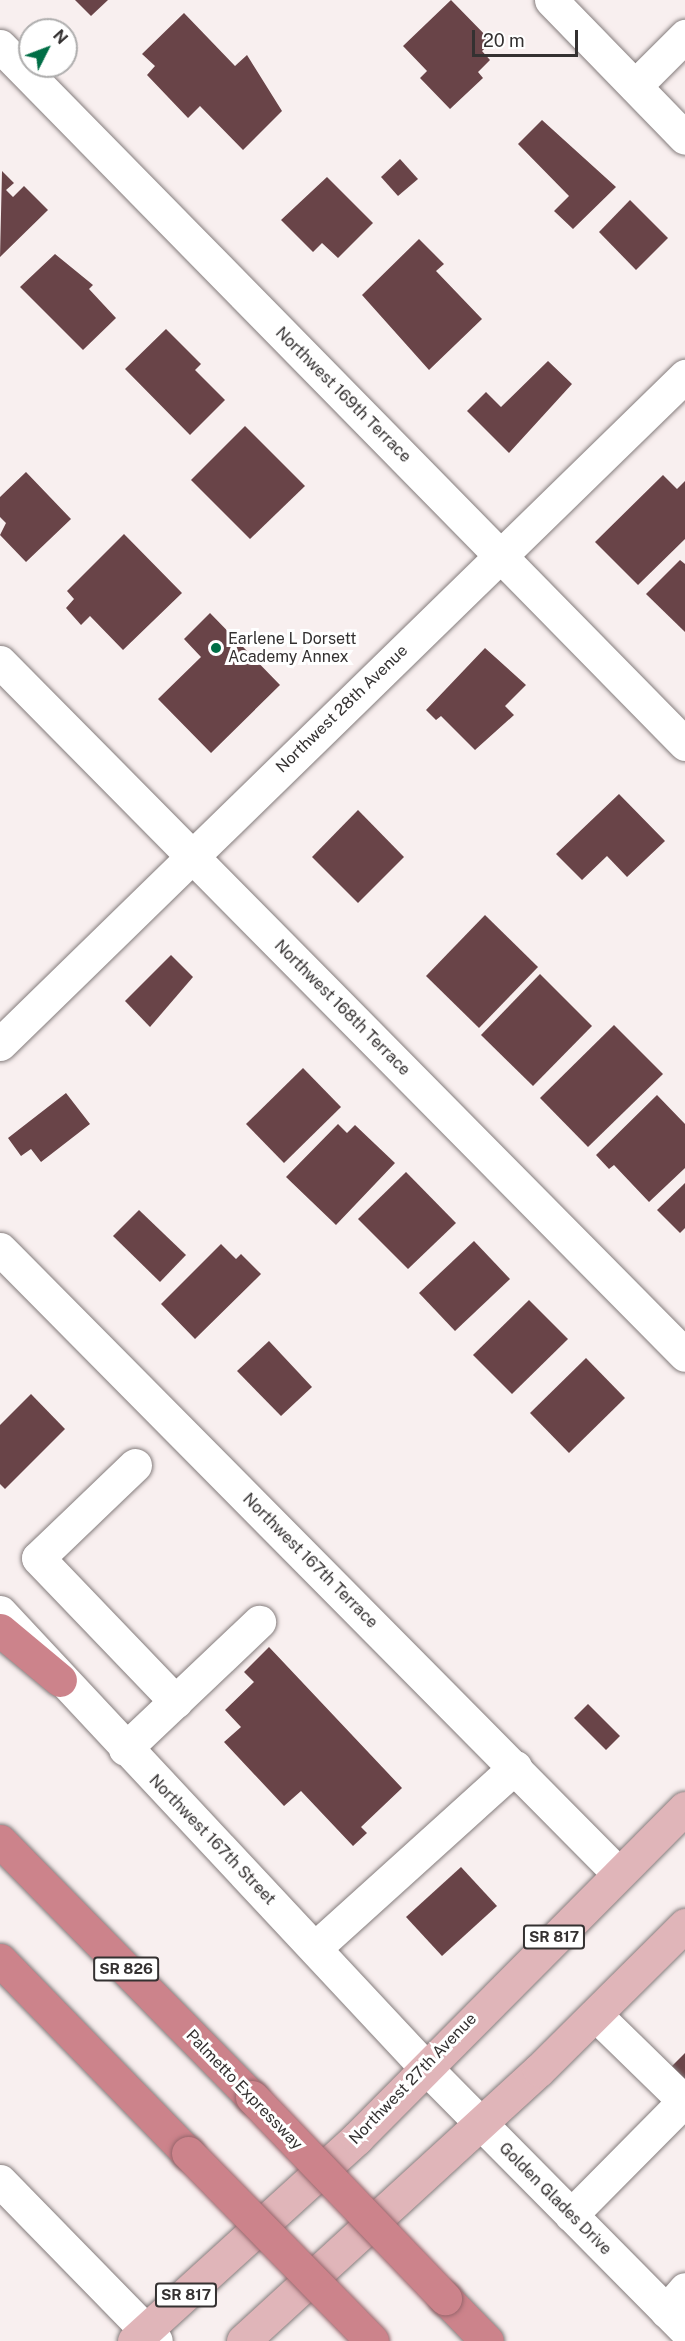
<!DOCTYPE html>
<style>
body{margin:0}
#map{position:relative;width:685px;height:2341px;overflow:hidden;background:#f8efef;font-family:"Public Sans",sans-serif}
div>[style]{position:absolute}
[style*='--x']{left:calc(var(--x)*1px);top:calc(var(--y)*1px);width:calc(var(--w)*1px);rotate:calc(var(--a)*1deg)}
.building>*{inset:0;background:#694448}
.roads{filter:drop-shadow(0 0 2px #847c7c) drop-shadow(0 0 2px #847c7c)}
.minor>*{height:33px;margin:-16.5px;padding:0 16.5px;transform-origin:16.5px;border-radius:16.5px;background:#fff}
.major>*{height:33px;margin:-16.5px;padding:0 16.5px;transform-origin:16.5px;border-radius:16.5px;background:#e0b5b9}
.highway>*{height:33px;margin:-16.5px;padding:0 16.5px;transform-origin:16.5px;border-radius:16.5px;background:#cc838b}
.bridges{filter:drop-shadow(0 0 2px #97666c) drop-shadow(0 0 2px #97666c)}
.highway-bridge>*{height:33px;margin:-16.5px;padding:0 16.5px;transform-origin:16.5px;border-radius:16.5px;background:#cc838b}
.dots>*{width:16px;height:16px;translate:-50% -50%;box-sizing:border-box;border:3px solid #fff;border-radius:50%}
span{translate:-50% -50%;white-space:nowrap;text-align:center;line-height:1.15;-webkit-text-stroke:6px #fff;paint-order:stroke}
.shield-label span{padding:2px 4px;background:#fff;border:2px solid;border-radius:4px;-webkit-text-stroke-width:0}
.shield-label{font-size:15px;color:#343131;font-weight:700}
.street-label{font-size:16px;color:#343131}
.poi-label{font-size:16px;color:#343131}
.left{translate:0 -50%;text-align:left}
.north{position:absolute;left:18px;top:18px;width:60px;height:60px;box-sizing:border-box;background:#fff;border:2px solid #aeadad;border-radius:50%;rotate:48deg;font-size:16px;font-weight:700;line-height:24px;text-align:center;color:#343131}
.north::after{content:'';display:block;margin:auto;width:21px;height:27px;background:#006e46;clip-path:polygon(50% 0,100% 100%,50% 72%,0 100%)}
.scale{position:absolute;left:472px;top:30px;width:106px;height:27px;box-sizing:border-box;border:3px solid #343131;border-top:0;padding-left:8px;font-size:18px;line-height:21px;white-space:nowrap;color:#343131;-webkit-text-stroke:4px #fff;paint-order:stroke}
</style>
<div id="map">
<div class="building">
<div style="clip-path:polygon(75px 0,108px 0,91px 16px)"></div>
<div style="clip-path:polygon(451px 0,492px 42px,482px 51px,490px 60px,478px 72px,483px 78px,450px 109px,420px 78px,427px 71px,403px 46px)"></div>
<div style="clip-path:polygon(184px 13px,235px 66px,247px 55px,282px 111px,243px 150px,200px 106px,188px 118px,147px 75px,155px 66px,142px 54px)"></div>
<div style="clip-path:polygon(542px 120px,616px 187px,573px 229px,554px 211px,569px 196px,518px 144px)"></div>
<div style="clip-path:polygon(400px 159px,418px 179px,398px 196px,381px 177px)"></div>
<div style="clip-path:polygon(2px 171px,14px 183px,6px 190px,13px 197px,24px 186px,48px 210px,0 257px)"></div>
<div style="clip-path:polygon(327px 177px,373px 223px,338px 258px,322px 243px,313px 252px,281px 220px)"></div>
<div style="clip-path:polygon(630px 200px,668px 238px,636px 270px,599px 232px)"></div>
<div style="clip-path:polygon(419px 239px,444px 264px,436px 271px,482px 319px,429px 370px,362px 295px)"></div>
<div style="clip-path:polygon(55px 254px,93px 285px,89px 289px,116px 318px,83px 350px,20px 287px)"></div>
<div style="clip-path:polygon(166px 329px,201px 364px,195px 370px,225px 400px,190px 435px,125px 369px)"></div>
<div style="clip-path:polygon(548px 361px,572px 384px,509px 453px,467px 411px,486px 392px,501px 407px)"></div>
<div style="clip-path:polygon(245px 426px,305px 486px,250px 539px,191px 480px)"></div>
<div style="clip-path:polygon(26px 472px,71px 519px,26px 562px,0 535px,6px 523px,0 517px,0 497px)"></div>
<div style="clip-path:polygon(663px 475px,677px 489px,685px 481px,685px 539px,638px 585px,595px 542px)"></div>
<div style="clip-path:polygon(124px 534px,182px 593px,123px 650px,90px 616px,81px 625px,66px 608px,74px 599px,67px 591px)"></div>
<div style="clip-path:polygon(680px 560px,685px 564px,685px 632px,646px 594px)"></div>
<div style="clip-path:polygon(210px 613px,280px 685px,211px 753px,158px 699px,201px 657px,184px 639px)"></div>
<div style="clip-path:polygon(485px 648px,526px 685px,505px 706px,514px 715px,475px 750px,441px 716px,436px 720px,426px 710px)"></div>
<div style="clip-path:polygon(619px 794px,665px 841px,627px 877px,607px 856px,582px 880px,556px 854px)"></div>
<div style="clip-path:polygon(358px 810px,404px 857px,358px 903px,312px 857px)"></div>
<div style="clip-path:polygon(485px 915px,538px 967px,479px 1028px,426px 976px)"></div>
<div style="clip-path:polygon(171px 955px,193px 977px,150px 1027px,125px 1001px)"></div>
<div style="clip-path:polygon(540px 974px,592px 1026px,533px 1086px,481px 1035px)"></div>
<div style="clip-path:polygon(614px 1025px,663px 1074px,588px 1147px,540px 1098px)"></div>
<div style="clip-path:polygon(303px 1068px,341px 1107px,284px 1163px,246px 1124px)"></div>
<div style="clip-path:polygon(66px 1093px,90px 1124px,41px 1162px,31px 1149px,21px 1156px,8px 1138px)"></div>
<div style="clip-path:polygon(657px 1095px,685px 1124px,685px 1168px,649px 1202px,614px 1165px,609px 1169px,596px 1155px)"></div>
<div style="clip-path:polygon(338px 1124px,347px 1133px,355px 1125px,395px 1163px,336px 1225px,286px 1177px)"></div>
<div style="clip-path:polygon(406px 1172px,456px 1223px,408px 1269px,358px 1219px)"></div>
<div style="clip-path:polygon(685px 1183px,685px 1228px,680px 1233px,657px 1210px)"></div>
<div style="clip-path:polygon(139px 1210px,186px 1255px,160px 1282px,113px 1236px)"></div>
<div style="clip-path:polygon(474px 1241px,510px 1279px,455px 1331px,419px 1293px)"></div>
<div style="clip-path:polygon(221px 1244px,236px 1259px,241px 1254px,261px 1274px,195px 1339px,161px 1304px)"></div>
<div style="clip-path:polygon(529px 1300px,568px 1339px,512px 1394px,473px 1355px)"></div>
<div style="clip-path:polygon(269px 1341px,312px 1387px,281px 1416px,237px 1371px)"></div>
<div style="clip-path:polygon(586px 1358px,625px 1398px,569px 1453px,530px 1413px)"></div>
<div style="clip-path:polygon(31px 1394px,65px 1429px,5px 1489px,0 1484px,0 1425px)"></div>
<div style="clip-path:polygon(269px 1647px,402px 1788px,361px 1827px,367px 1833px,353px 1846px,301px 1791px,284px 1806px,224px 1742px,241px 1727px,225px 1710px,254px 1682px,244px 1672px)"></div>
<div style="clip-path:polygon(588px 1704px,620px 1736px,606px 1750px,574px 1718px)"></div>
<div style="clip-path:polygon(461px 1867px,497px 1906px,442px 1956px,406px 1917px)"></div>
<div style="clip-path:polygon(685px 2053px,685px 2084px,670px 2068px)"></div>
</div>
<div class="roads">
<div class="minor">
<div style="--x:551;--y:0;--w:192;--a:45.8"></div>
<div style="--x:0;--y:46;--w:978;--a:45.54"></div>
<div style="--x:635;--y:86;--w:71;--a:-45"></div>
<div style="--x:0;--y:662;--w:974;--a:45.33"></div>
<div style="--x:0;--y:1044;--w:957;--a:-44.28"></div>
<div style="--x:0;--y:1249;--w:878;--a:45.28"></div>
<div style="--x:135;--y:1465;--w:134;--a:136.2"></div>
<div style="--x:38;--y:1558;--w:199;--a:46.2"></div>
<div style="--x:0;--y:1612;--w:623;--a:46.95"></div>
<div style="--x:425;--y:2067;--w:370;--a:45.3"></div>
<div style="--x:125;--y:1749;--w:185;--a:-43.5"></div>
<div style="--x:315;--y:1948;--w:270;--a:-42.1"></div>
<div style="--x:0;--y:2181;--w:223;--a:45.7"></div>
<div style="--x:571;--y:2215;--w:161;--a:-45.3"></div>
<div style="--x:684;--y:2101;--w:123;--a:-135.7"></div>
<div style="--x:666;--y:2311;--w:29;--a:-49"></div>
</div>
<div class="major">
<div style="--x:134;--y:2341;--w:302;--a:-42.3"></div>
<div style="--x:357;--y:2138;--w:465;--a:-45.2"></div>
<div style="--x:243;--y:2341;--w:401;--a:-42.5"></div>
<div style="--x:539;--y:2070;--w:206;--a:-44.8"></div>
</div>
<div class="highway">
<div style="--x:0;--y:1630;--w:78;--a:39.8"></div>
<div style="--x:0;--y:1841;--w:359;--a:45.5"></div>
<div style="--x:0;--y:1960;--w:269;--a:45.8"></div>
<div style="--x:445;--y:2298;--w:60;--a:45.7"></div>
</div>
</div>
<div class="bridges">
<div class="highway-bridge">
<div style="--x:252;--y:2097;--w:279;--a:46.2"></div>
<div style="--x:188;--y:2153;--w:263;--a:45.6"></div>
</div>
</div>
<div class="dots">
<div style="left:216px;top:648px;background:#006e46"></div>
</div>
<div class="shield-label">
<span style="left:554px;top:1937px">SR 817</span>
<span style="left:126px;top:1969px">SR 826</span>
<span style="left:186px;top:2295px">SR 817</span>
</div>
<div class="street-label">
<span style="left:343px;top:395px;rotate:45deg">Northwest 169th Terrace</span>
<span style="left:342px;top:709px;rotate:-44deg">Northwest 28th Avenue</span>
<span style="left:342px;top:1008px;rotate:45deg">Northwest 168th Terrace</span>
<span style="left:310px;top:1561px;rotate:45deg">Northwest 167th Terrace</span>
<span style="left:212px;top:1840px;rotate:46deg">Northwest 167th Street</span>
<span style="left:413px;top:2079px;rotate:-46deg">Northwest 27th Avenue</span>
<span style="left:244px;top:2090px;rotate:46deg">Palmetto Expressway</span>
<span style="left:555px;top:2199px;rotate:45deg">Golden Glades Drive</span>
</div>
<div class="poi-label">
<span class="left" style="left:228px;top:648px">Earlene L Dorsett<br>Academy Annex</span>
</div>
<div class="north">N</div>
<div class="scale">20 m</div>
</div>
